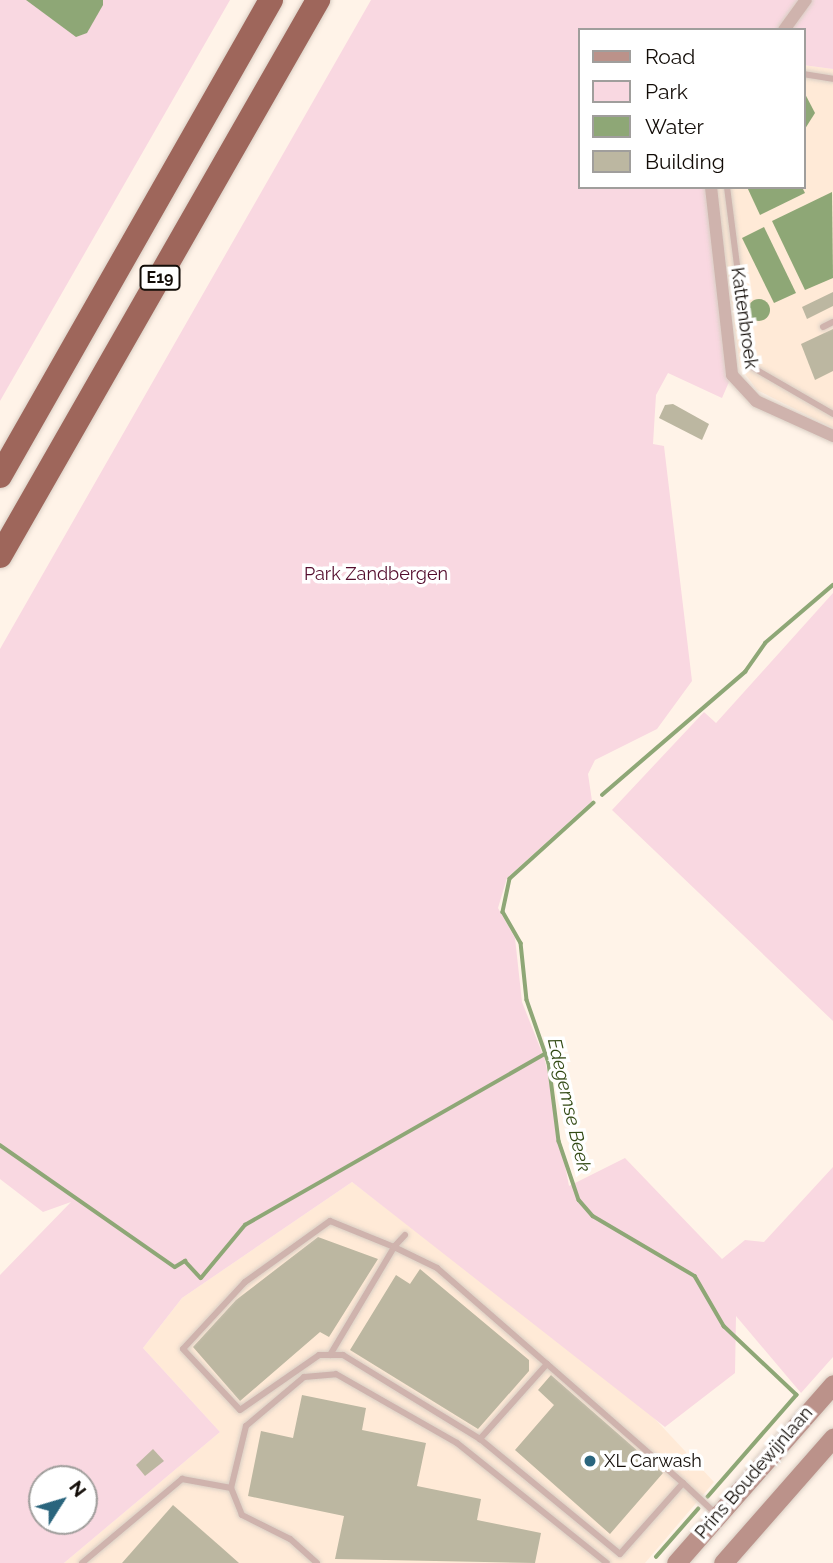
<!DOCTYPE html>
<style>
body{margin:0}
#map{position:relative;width:833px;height:1563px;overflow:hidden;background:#fff3e8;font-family:Raleway,sans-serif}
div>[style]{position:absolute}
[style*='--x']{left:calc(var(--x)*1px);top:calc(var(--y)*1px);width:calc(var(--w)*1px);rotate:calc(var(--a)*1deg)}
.built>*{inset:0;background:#ffead7}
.green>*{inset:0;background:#f9d8e1}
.water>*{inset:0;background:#8ea776}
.round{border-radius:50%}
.stream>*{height:3.5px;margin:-1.75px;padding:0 1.75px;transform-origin:1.75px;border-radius:1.75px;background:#8ea776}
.building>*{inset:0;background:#bcb7a1}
.roads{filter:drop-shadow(0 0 2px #d9cec4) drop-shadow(0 0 2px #d9cec4)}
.lane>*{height:6px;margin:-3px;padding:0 3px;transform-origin:3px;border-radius:3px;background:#cfb3ad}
.street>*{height:12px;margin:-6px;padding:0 6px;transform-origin:6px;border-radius:6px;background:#cfb3ad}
.secondary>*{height:19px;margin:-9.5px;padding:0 9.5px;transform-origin:9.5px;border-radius:9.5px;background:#bb928a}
.highway>*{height:24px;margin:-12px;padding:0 12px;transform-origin:12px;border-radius:12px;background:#9e665b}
.dots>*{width:19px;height:19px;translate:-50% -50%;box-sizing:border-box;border:4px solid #fff;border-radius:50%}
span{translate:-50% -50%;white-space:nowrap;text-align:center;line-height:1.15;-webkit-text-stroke:7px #fff;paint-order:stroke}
.shield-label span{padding:2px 5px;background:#fff;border:2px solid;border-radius:5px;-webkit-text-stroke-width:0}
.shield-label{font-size:16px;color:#120c07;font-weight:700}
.street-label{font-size:18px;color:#120c07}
.park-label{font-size:18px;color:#540d2d}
.poi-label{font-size:18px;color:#120c07}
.left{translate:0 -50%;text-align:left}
.water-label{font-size:19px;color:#324a14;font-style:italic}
.legend{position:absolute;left:578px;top:28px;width:228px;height:161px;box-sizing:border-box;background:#fff;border:2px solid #a09e9c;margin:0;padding:9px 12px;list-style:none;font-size:21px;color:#120c07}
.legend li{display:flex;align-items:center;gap:14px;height:35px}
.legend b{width:35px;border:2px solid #a09e9c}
.north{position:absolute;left:28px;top:1465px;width:70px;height:70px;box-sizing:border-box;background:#fff;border:2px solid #a09e9c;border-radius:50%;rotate:53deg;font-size:19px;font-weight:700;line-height:28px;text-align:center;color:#120c07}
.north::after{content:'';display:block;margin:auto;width:24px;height:32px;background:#2a657d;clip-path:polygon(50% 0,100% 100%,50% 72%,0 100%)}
</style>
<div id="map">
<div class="built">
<div style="clip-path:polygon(803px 65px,833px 69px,833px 428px,757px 390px,740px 367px,716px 187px,803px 187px)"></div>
<div style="clip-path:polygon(352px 1182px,640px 1403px,714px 1482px,645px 1563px,64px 1563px,220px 1432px,143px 1348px,182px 1298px)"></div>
</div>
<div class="green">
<div style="clip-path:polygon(0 0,230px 0,0 401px)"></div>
<div style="clip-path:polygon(evenodd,371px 0,833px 0,833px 69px,803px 65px,803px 30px,579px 30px,579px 187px,711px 187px,732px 375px,722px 398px,668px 373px,656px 395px,653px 444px,664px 446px,692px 681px,657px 729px,595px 760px,588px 774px,592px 801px,507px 878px,498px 908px,515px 938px,522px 1002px,545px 1060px,569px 1186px,625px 1158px,722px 1259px,745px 1240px,764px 1242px,833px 1167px,833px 1357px,801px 1393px,736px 1316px,735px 1373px,665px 1427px,352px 1182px,182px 1298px,143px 1348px,220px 1432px,64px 1563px,0 1563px,0 1275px,71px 1202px,43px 1212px,0 1179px,0 649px,371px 0,42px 1479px,84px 1479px,84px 1521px,42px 1521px,42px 1479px)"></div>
<div style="clip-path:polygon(833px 593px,833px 1021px,612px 810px,704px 712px,716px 723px)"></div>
</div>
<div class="water">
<div style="clip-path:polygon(26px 0,103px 0,103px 5px,87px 33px,76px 37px)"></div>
<div style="clip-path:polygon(803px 90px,815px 113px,803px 132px)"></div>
<div style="clip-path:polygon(747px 187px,802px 187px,805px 193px,760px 215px)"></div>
<div style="clip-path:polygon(832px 192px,833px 278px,805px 290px,772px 221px)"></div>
<div style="clip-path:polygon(764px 227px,796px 293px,774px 303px,742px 238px)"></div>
<div class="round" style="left:748px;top:299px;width:22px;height:22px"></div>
</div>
<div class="stream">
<div style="--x:602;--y:795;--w:189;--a:-40.7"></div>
<div style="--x:745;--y:672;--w:35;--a:-55"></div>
<div style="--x:765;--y:643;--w:89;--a:-40.5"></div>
<div style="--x:594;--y:803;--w:113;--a:137.9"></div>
<div style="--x:510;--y:879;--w:34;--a:102"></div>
<div style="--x:503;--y:912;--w:36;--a:60"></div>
<div style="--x:521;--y:943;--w:57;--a:84"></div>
<div style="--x:527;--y:1000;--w:67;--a:70.8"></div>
<div style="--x:549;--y:1063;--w:79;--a:82.7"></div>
<div style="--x:559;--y:1141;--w:62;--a:71.3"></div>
<div style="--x:579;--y:1200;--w:21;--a:49"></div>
<div style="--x:593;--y:1216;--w:118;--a:30.5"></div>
<div style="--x:695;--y:1276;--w:58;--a:59.9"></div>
<div style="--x:724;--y:1326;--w:100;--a:43.4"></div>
<div style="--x:797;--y:1395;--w:135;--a:131.1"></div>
<div style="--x:0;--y:1145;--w:213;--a:34.9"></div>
<div style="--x:175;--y:1267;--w:12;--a:-31"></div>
<div style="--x:185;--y:1261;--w:23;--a:47"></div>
<div style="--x:201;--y:1278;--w:69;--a:-50.3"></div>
<div style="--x:245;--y:1225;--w:345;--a:-29.7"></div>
<div style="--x:656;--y:1557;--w:64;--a:-48.8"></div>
</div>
<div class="building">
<div style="clip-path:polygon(833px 292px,833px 306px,807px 319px,802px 307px)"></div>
<div style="clip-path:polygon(833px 329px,833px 371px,815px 380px,801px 344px)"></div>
<div style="clip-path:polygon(673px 404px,709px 424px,702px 440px,659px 418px,665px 405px)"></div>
<div style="clip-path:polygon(318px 1237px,378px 1259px,329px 1337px,320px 1332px,240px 1401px,193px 1347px,236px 1300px)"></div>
<div style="clip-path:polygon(420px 1269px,529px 1360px,529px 1371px,478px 1429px,350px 1350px,396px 1275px,410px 1284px)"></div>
<div style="clip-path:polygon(551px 1375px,663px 1473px,610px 1534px,515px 1450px,554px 1405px,538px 1390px)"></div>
<div style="clip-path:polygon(302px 1395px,366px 1408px,362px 1430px,426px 1443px,417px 1486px,481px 1499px,477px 1520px,541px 1533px,535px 1563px,335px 1559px,344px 1516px,248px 1496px,261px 1431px,293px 1438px)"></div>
<div style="clip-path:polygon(153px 1449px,164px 1461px,145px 1476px,136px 1465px)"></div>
<div style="clip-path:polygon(173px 1505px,221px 1547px,239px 1563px,122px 1563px)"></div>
</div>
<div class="roads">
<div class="lane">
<div style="--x:803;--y:74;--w:30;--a:9"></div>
<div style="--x:727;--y:187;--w:180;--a:82.7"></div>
<div style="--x:750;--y:366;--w:96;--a:30"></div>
<div style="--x:823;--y:327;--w:11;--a:-27"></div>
<div style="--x:405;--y:1235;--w:16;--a:133"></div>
<div style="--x:394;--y:1247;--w:69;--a:-157.9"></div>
<div style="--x:330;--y:1221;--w:105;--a:144.3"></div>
<div style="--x:245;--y:1282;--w:91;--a:132.8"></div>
<div style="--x:183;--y:1349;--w:83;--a:46.9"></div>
<div style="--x:240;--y:1410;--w:96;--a:-34.8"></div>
<div style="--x:319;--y:1355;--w:24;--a:0"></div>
<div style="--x:343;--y:1355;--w:161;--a:31.5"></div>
<div style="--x:330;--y:1355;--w:126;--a:-59.3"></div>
<div style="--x:394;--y:1247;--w:48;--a:26"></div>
<div style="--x:437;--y:1268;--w:146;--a:41.1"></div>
<div style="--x:683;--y:1483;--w:181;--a:-138.8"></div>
<div style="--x:547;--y:1364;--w:101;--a:131.8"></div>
<div style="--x:480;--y:1439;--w:181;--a:39.4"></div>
<div style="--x:620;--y:1554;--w:95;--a:-48.4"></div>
<div style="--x:683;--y:1483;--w:45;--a:43.2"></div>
<div style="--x:82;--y:1563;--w:131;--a:-40"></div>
<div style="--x:182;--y:1479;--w:50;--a:10.4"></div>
<div style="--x:317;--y:1563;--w:36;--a:-138"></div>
<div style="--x:290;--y:1539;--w:54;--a:-153.4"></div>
<div style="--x:242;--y:1515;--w:29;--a:-112"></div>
<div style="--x:231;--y:1488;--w:64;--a:-76.4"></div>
<div style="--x:246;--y:1426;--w:76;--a:-40.2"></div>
<div style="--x:304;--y:1377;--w:32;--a:-5"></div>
<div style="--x:336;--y:1374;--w:139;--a:29.7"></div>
<div style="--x:457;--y:1443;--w:192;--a:38.7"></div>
</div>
<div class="street">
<div style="--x:784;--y:30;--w:37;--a:-54"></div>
<div style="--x:711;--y:187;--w:189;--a:83.6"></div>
<div style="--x:732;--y:375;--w:35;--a:47"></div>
<div style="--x:756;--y:401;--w:85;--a:24.4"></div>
</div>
<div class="secondary">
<div style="--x:676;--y:1563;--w:238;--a:-48.7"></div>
<div style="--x:723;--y:1563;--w:167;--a:-48.7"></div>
</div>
<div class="highway">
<div style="--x:0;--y:476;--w:548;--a:-60.35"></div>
<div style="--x:0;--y:556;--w:641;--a:-60.23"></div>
</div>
</div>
<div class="dots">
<div style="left:590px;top:1461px;background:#2a657d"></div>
</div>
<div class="shield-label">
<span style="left:160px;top:278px">E19</span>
</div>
<div class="street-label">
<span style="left:744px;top:318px;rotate:82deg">Kattenbroek</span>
<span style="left:754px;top:1473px;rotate:-49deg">Prins Boudewijnlaan</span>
</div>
<div class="park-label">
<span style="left:376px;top:574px">Park Zandbergen</span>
</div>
<div class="poi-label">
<span class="left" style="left:604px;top:1461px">XL Carwash</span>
</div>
<div class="water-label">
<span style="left:569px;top:1105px;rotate:77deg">Edegemse Beek</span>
</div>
<ul class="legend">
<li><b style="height:9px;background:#bb928a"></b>Road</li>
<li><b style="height:19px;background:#f9d8e1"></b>Park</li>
<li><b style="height:19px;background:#8ea776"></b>Water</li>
<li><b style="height:19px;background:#bcb7a1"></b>Building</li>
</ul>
<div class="north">N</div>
</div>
